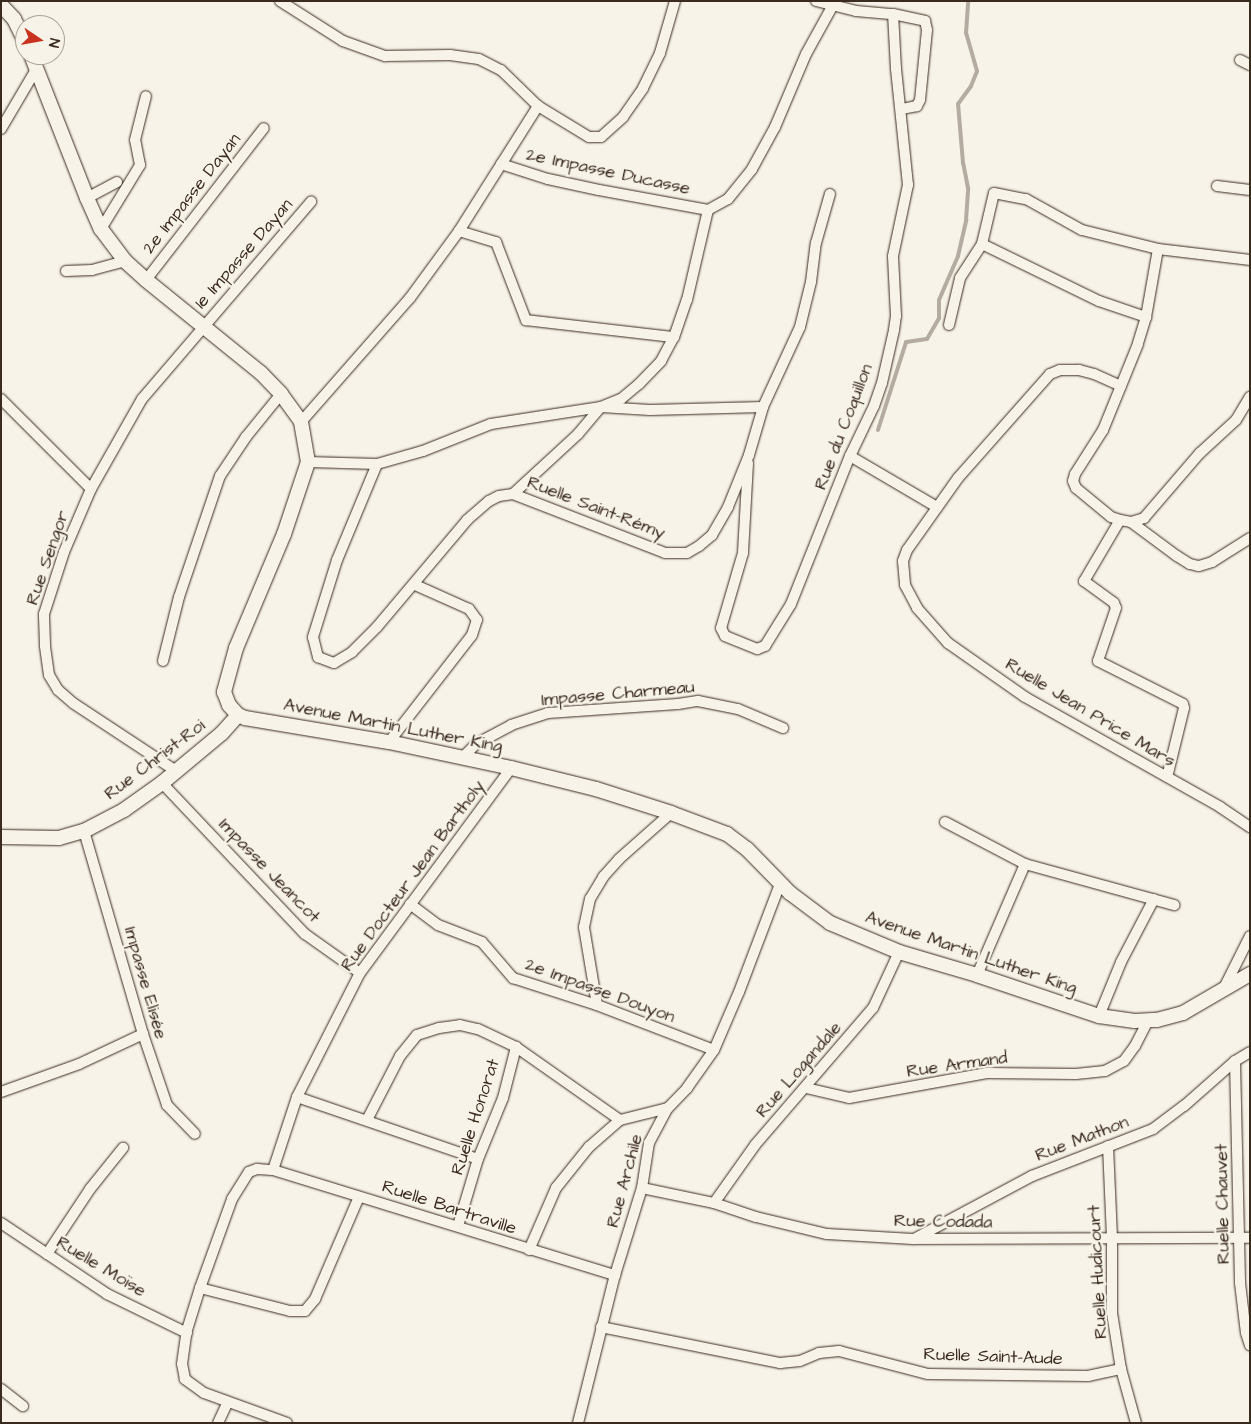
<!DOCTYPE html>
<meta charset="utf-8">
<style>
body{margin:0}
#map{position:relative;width:1251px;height:1424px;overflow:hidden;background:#f7f3e8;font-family:"Architects Daughter",sans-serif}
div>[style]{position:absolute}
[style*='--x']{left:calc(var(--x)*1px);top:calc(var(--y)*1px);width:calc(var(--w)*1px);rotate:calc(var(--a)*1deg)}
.stream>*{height:4px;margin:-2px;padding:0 2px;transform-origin:2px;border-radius:2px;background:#b4aca0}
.roads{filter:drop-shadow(0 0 1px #3b2a1e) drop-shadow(0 0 1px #3b2a1e)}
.street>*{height:10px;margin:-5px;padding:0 5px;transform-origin:5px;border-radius:5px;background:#f7f3e8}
.secondary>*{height:14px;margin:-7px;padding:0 7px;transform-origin:7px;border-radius:7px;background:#f7f3e8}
span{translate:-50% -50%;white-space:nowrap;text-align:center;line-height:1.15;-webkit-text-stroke:4.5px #f7f3e8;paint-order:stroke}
.street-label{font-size:18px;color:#3b2a1e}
.frame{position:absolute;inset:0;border:2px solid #3b2a1e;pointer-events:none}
.north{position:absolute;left:15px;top:15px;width:50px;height:50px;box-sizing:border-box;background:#f7f3e8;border:1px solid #aca397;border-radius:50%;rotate:102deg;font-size:14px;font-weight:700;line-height:20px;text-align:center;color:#3b2a1e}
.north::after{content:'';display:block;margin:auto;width:18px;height:22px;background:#c8321e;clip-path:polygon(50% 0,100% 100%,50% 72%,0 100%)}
</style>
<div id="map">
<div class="stream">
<div style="--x:878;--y:430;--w:92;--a:-72.3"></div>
<div style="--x:906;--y:342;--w:21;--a:-8"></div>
<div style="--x:927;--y:339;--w:24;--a:-60"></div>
<div style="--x:939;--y:318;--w:18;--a:-90"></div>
<div style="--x:939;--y:300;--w:48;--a:-66.6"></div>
<div style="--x:958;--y:256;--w:37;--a:-77"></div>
<div style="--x:966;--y:220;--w:32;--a:-86"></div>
<div style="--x:968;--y:188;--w:25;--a:-101"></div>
<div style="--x:963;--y:163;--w:59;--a:-94.8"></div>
<div style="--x:958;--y:104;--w:22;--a:-54"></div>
<div style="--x:971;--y:86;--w:16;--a:-68"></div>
<div style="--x:977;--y:71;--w:40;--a:-106"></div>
<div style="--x:966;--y:33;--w:32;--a:-86"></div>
</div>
<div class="roads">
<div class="street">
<div style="--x:280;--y:1;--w:75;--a:32.4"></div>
<div style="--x:343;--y:41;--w:45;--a:19.7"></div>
<div style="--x:385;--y:56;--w:65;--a:-0.9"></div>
<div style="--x:450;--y:55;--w:29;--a:8"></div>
<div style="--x:479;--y:59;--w:25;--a:27"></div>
<div style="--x:501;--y:70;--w:52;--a:44.2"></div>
<div style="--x:538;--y:106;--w:60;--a:31.3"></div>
<div style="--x:589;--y:137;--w:12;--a:0"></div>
<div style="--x:601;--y:137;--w:30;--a:-42"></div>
<div style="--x:623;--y:117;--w:35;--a:-55"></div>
<div style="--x:643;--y:88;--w:39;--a:-64"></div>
<div style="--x:660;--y:53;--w:54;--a:-73.9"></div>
<div style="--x:816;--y:1;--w:41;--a:14"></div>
<div style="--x:856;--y:11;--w:37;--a:5"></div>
<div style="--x:893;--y:14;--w:33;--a:12"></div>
<div style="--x:925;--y:21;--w:9;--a:77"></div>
<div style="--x:927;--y:30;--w:70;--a:95.7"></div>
<div style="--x:920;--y:100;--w:7;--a:117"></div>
<div style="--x:917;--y:106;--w:16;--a:169"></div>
<div style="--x:1240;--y:60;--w:11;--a:27"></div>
<div style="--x:1;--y:129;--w:71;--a:-59.5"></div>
<div style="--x:501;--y:164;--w:49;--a:17.7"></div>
<div style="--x:548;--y:179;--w:52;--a:12.2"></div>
<div style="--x:599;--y:190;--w:111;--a:10.4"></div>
<div style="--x:1217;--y:186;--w:33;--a:7"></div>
<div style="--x:87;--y:198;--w:34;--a:-28"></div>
<div style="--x:708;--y:210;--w:23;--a:-29"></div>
<div style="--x:728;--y:199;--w:38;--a:-51"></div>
<div style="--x:752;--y:169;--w:48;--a:-61.3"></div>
<div style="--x:775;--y:127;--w:79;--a:-67"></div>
<div style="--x:806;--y:54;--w:56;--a:-61.1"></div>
<div style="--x:101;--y:229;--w:75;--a:-58.6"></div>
<div style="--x:140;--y:165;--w:25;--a:-101"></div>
<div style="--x:135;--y:140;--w:45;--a:-76"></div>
<div style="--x:459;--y:231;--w:39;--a:17"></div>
<div style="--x:496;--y:242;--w:84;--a:69"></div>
<div style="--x:526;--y:320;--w:149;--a:6.6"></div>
<div style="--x:982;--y:244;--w:52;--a:-76.8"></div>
<div style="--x:994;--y:193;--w:33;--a:11"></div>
<div style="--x:1026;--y:199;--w:64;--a:29"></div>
<div style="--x:1082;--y:230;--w:78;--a:14"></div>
<div style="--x:1158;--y:249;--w:93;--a:6.8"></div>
<div style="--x:1158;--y:249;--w:69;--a:100"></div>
<div style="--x:1146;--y:317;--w:28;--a:107"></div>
<div style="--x:1138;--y:344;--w:93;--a:112.1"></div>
<div style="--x:1103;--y:430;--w:52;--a:122.5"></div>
<div style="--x:1075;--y:474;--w:7;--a:106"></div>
<div style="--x:1073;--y:481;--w:8;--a:67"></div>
<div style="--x:1076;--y:488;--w:45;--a:39.6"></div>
<div style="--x:1111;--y:517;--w:9;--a:18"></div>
<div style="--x:1120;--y:520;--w:11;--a:10"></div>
<div style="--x:1131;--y:522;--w:14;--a:-17"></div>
<div style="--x:1144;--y:518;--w:86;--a:-49.3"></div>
<div style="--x:1200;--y:453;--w:49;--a:-42.5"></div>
<div style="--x:1236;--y:420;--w:27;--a:-59"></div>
<div style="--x:66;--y:271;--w:26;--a:-2"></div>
<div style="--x:92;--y:270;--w:34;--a:-15"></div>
<div style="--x:146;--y:280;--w:192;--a:-52.2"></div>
<div style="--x:949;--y:325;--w:48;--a:-76.8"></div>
<div style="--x:960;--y:278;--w:40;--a:-57.1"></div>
<div style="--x:982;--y:244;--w:130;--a:26"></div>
<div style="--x:1099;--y:301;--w:50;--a:18.8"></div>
<div style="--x:1121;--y:386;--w:30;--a:-156"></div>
<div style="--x:1094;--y:374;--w:16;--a:-165"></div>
<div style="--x:1079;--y:370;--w:19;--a:180"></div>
<div style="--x:1060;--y:370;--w:11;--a:158"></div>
<div style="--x:1050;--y:374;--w:139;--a:131.5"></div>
<div style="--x:958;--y:478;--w:88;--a:125.3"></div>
<div style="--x:907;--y:550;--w:12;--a:110"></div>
<div style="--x:903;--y:561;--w:24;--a:85"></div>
<div style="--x:905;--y:585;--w:26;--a:62"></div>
<div style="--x:917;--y:608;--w:47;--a:48.5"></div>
<div style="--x:948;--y:643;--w:94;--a:35"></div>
<div style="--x:1025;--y:697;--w:224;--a:29.4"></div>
<div style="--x:1220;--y:807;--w:36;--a:34"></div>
<div style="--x:1;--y:399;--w:127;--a:45"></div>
<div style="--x:301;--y:422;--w:165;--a:-48.7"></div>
<div style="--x:410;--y:298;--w:83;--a:-53.8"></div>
<div style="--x:459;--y:231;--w:148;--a:-57.7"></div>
<div style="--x:850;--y:456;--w:101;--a:30.4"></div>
<div style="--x:308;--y:462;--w:69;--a:1.7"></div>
<div style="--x:377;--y:464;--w:48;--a:-15.8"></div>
<div style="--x:423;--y:451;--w:73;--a:-21.7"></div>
<div style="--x:491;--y:424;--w:111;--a:-8.8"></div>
<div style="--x:601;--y:407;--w:49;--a:3.5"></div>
<div style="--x:650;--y:410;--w:113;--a:-1.5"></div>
<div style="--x:748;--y:463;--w:90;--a:93.2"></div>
<div style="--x:743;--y:553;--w:78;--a:106.3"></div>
<div style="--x:721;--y:628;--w:9;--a:63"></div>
<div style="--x:725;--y:636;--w:35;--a:22"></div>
<div style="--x:757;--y:649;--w:9;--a:-21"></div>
<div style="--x:765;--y:646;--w:49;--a:-58.2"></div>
<div style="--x:791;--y:604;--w:159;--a:-68.3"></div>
<div style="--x:850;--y:456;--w:55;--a:-64.4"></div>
<div style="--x:874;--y:406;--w:24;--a:-71"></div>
<div style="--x:882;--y:383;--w:54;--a:-77.2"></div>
<div style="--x:894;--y:330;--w:14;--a:-82"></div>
<div style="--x:896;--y:316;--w:60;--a:-92.9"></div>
<div style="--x:893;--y:256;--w:73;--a:-78.1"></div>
<div style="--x:908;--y:185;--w:117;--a:-95.9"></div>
<div style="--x:896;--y:69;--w:55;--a:-93.1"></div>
<div style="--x:377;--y:464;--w:104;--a:112.6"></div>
<div style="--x:337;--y:560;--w:81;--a:107.3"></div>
<div style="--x:313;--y:637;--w:21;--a:76"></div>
<div style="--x:318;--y:657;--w:17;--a:21"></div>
<div style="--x:334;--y:663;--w:21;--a:-31"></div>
<div style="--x:352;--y:652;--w:35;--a:-45"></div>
<div style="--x:377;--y:627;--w:140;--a:-49.9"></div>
<div style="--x:467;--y:520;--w:29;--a:-41"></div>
<div style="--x:489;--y:501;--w:11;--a:-27"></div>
<div style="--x:499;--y:496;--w:14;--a:-8"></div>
<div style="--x:513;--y:494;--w:163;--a:21.2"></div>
<div style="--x:665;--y:553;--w:22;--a:0"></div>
<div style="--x:687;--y:553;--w:14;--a:-30"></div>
<div style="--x:699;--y:546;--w:17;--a:-40"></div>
<div style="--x:712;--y:535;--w:32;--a:-60"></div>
<div style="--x:728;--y:507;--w:56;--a:-68"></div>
<div style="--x:749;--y:455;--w:50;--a:-73.7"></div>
<div style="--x:763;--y:407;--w:88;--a:-65.2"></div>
<div style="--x:800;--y:327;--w:46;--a:-76.3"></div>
<div style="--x:811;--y:282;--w:39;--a:-83"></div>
<div style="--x:816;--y:243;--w:51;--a:-74.1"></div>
<div style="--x:513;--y:494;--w:88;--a:-42.7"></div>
<div style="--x:578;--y:434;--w:35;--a:-50"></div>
<div style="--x:601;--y:407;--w:22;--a:-22"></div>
<div style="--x:621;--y:399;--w:23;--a:-40"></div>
<div style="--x:639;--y:384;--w:32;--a:-46"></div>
<div style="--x:661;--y:361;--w:27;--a:-62"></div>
<div style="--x:674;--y:337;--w:39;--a:-71"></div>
<div style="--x:687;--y:300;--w:92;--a:-76.9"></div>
<div style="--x:1120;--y:520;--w:71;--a:120.5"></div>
<div style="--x:1084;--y:581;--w:37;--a:36"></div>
<div style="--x:1114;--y:603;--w:5;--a:68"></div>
<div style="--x:1116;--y:608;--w:56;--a:108.8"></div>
<div style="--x:1098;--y:661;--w:95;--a:26.8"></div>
<div style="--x:1183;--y:704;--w:4;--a:76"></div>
<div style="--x:1184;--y:708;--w:71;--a:103.8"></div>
<div style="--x:1131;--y:522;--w:57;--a:36.5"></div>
<div style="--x:1177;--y:556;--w:15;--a:32"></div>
<div style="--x:1190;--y:564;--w:9;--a:13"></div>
<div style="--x:1199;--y:566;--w:14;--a:-17"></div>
<div style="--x:1212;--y:562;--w:45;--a:-32.3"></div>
<div style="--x:163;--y:661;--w:66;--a:-76"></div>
<div style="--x:179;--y:597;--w:128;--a:-71.3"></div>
<div style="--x:220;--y:476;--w:47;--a:-56.3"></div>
<div style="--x:246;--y:437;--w:55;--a:-50.9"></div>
<div style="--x:389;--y:742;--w:135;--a:-52.2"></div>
<div style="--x:472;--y:635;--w:16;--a:-72"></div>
<div style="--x:477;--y:620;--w:14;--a:-126"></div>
<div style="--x:469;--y:609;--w:61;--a:-155.9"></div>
<div style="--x:463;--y:757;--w:18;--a:-45"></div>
<div style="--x:476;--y:744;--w:40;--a:-28"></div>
<div style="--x:511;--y:725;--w:39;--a:-18"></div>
<div style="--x:548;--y:713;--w:130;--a:-4"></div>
<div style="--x:678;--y:704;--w:20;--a:-9"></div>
<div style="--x:698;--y:701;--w:41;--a:11.3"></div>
<div style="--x:738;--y:709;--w:49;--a:22.9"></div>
<div style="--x:176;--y:771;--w:123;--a:-146.6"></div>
<div style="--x:73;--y:703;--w:20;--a:-139"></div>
<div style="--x:58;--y:690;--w:17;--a:-121"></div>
<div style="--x:49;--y:675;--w:30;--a:-98"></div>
<div style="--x:45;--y:645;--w:31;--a:-92"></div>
<div style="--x:44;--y:614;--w:65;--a:-72.1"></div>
<div style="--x:64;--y:552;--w:69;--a:-66.8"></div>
<div style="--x:91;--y:489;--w:103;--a:-60.5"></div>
<div style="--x:142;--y:399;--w:260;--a:-49.4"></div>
<div style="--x:162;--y:783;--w:208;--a:46.6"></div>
<div style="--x:305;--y:934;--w:67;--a:35.3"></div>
<div style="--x:945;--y:822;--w:90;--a:27.7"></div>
<div style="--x:1025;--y:864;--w:155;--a:15.4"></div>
<div style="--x:84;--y:831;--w:211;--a:73.8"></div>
<div style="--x:143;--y:1034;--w:75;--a:71.3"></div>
<div style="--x:167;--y:1105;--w:40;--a:46"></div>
<div style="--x:410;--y:904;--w:35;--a:37"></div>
<div style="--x:438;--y:925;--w:47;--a:21.1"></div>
<div style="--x:482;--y:942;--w:48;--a:49.3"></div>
<div style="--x:513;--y:978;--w:88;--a:17.8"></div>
<div style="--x:597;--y:1005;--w:125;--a:21"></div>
<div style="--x:977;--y:975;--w:121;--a:-66.6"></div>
<div style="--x:1223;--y:990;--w:60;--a:-63.4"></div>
<div style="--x:597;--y:1005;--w:79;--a:-99.5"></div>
<div style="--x:584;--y:927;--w:29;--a:-78"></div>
<div style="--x:590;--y:899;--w:26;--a:-59"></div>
<div style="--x:603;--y:877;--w:24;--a:-48"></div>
<div style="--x:619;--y:859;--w:69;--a:-41.5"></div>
<div style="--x:1099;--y:1016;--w:58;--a:-67.8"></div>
<div style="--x:1121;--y:962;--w:71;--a:-62.4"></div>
<div style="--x:1235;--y:1061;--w:222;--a:88.7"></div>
<div style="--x:1240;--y:1283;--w:50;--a:83.2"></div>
<div style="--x:1246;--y:1333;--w:13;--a:72"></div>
<div style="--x:806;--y:1088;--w:44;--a:13.1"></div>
<div style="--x:849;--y:1098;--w:140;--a:-10.3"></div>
<div style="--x:987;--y:1073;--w:89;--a:0.6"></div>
<div style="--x:1076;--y:1074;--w:29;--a:-6"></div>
<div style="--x:1105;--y:1071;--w:21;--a:-28"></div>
<div style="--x:1124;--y:1061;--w:19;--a:-54"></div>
<div style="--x:1135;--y:1046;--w:29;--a:-63"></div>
<div style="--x:1;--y:1092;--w:83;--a:-19.7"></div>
<div style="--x:79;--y:1064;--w:71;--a:-25.1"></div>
<div style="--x:297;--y:1097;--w:191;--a:18.9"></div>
<div style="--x:367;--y:1120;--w:72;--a:-62.7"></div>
<div style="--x:400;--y:1056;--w:27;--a:-51"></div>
<div style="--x:417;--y:1035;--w:23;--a:-18"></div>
<div style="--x:439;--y:1028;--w:21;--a:-8"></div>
<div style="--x:460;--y:1025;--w:18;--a:13"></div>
<div style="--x:478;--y:1029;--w:42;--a:25.3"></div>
<div style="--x:516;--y:1047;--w:127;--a:35.1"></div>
<div style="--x:1108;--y:1146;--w:91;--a:87.5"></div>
<div style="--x:1112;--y:1237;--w:76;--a:90"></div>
<div style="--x:1112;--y:1313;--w:57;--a:80.9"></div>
<div style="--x:1121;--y:1369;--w:56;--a:74.5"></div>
<div style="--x:273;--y:1170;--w:77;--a:-71.8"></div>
<div style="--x:297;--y:1097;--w:139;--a:-63.1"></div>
<div style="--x:360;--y:973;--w:255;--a:-53.6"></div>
<div style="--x:642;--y:1188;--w:74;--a:11.8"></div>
<div style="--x:714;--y:1203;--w:44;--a:18.4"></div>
<div style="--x:756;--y:1217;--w:73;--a:13.5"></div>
<div style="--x:827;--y:1234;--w:86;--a:3.3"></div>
<div style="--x:913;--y:1239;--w:337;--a:-0.2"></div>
<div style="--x:714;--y:1203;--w:71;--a:-54.7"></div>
<div style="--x:755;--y:1145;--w:181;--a:-49.3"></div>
<div style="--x:873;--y:1008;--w:62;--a:-65.1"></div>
<div style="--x:1;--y:1223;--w:128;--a:33.8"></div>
<div style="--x:107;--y:1294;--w:89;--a:26"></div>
<div style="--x:458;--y:1226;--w:70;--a:-73.4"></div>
<div style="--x:478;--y:1159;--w:66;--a:-67.7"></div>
<div style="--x:503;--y:1098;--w:53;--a:-75.7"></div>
<div style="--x:914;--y:1239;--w:134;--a:-28.1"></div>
<div style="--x:1032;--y:1176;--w:130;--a:-21.2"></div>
<div style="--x:1153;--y:1129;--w:39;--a:-37"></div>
<div style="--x:1184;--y:1106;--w:68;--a:-41.4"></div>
<div style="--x:1235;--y:1061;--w:17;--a:-31"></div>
<div style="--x:529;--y:1250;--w:68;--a:-66.5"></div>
<div style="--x:556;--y:1188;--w:53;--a:-51.2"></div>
<div style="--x:589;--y:1147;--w:41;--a:-41.1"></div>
<div style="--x:620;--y:1120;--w:49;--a:-14"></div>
<div style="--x:47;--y:1254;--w:78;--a:-56.5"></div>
<div style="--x:90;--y:1189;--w:53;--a:-51.2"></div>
<div style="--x:200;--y:1288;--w:93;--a:14.3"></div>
<div style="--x:290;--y:1311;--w:15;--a:0"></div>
<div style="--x:305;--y:1311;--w:16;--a:-50"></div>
<div style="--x:315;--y:1299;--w:111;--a:-66.7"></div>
<div style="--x:601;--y:1327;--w:183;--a:11.4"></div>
<div style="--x:780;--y:1363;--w:20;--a:-6"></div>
<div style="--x:800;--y:1361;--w:21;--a:-23"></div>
<div style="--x:819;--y:1353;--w:20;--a:-6"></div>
<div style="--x:839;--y:1351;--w:92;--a:14.5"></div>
<div style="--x:928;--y:1374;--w:160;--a:0.7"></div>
<div style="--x:1088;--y:1376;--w:34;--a:-12"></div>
<div style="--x:1;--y:1389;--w:28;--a:38"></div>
<div style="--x:218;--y:1423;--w:23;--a:-65"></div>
<div style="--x:287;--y:1423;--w:88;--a:-160.1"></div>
<div style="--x:204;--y:1393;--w:24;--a:-144"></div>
<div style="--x:185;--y:1379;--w:15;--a:-101"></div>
<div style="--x:182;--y:1364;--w:34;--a:-82"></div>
<div style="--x:187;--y:1330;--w:44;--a:-72.8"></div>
<div style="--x:200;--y:1288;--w:95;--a:-70.2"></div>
<div style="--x:232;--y:1199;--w:32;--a:-58"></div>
<div style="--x:249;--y:1172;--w:9;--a:-21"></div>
<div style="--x:257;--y:1169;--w:16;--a:4"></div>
<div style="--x:273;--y:1170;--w:358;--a:17.1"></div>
<div style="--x:578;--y:1423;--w:153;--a:-76"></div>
<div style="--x:615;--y:1275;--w:91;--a:-72.8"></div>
<div style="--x:642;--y:1188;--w:46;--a:-81.2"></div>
<div style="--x:649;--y:1143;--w:40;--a:-62"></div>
<div style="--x:668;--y:1108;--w:28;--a:-46"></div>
<div style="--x:687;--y:1088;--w:47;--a:-54.6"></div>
<div style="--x:714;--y:1050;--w:63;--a:-66.7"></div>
<div style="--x:739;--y:992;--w:116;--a:-69.2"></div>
</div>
<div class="secondary">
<div style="--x:1;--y:5;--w:19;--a:47"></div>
<div style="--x:14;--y:19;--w:25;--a:64"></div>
<div style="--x:31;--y:55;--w:154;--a:68.6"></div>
<div style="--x:87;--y:198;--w:34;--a:66"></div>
<div style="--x:101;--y:229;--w:40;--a:53"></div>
<div style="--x:125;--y:261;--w:28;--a:42"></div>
<div style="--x:146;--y:280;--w:148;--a:39"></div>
<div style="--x:261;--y:373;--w:29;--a:46"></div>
<div style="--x:281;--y:394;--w:34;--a:54"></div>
<div style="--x:301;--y:422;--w:41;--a:80.1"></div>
<div style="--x:308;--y:462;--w:76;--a:108.4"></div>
<div style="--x:284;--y:534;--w:124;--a:112.8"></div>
<div style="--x:236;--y:648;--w:46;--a:105.3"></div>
<div style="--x:224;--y:692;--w:14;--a:69"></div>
<div style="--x:229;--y:705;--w:13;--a:48"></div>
<div style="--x:238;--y:715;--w:8;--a:23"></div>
<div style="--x:245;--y:718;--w:146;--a:9.5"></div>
<div style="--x:389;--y:742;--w:125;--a:12"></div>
<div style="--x:511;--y:768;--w:88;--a:13.9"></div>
<div style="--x:596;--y:789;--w:79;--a:17.7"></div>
<div style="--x:671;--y:813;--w:60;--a:20.6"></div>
<div style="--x:727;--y:834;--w:25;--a:37"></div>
<div style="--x:747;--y:849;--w:62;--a:45.7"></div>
<div style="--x:790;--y:893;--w:50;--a:36.9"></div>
<div style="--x:830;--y:923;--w:75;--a:22.8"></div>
<div style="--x:899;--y:952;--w:81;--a:16.4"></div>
<div style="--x:977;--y:975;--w:129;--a:18.6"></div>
<div style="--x:1099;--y:1016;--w:36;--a:8"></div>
<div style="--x:1135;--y:1021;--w:22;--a:-3"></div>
<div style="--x:1157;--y:1020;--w:27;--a:-15"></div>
<div style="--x:1183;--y:1013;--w:78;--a:-30.2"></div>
<div style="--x:1;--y:837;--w:58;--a:1"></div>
<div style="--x:59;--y:838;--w:26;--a:-16"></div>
<div style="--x:84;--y:831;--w:45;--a:-27.7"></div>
<div style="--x:124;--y:810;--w:47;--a:-35.4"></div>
<div style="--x:162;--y:783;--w:78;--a:-39.8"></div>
<div style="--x:222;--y:733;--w:24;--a:-48"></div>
</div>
</div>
<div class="street-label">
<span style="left:608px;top:172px;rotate:12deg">2e Impasse Ducasse</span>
<span style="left:192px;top:194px;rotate:-52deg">2e Impasse Dayan</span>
<span style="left:244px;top:254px;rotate:-49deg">1e Impasse Dayan</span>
<span style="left:844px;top:427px;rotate:-69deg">Rue du Coquillon</span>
<span style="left:596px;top:508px;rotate:21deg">Ruelle Saint-Rémy</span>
<span style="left:48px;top:558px;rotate:-71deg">Rue Sengor</span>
<span style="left:618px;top:694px;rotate:-5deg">Impasse Charmeau</span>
<span style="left:1090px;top:713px;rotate:31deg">Ruelle Jean Price Mars</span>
<span style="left:393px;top:726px;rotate:11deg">Avenue Martin Luther King</span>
<span style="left:155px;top:760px;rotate:-37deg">Rue Christ-Roi</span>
<span style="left:269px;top:871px;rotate:46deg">Impasse Jeancot</span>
<span style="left:413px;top:876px;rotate:-54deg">Rue Docteur Jean Bartholy</span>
<span style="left:971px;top:953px;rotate:19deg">Avenue Martin Luther King</span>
<span style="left:145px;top:983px;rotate:74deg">Impasse Elisée</span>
<span style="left:600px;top:991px;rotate:20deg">2e Impasse Douyon</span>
<span style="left:957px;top:1065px;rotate:-8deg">Rue Armand</span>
<span style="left:799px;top:1070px;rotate:-49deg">Rue Logandale</span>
<span style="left:476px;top:1117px;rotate:-72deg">Ruelle Honorat</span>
<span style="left:1082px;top:1139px;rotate:-21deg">Rue Mathon</span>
<span style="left:625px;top:1181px;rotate:-75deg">Rue Archile</span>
<span style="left:1223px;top:1204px;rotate:-91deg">Ruelle Chauvet</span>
<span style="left:449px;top:1208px;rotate:18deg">Ruelle Bartraville</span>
<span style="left:943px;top:1222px;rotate:1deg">Rue Codada</span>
<span style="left:101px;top:1267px;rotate:31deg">Ruelle Moïse</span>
<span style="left:1098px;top:1272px;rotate:-93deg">Ruelle Hudicourt</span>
<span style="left:993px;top:1357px;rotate:2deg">Ruelle Saint-Aude</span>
</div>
<div class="frame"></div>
<div class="north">N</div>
</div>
